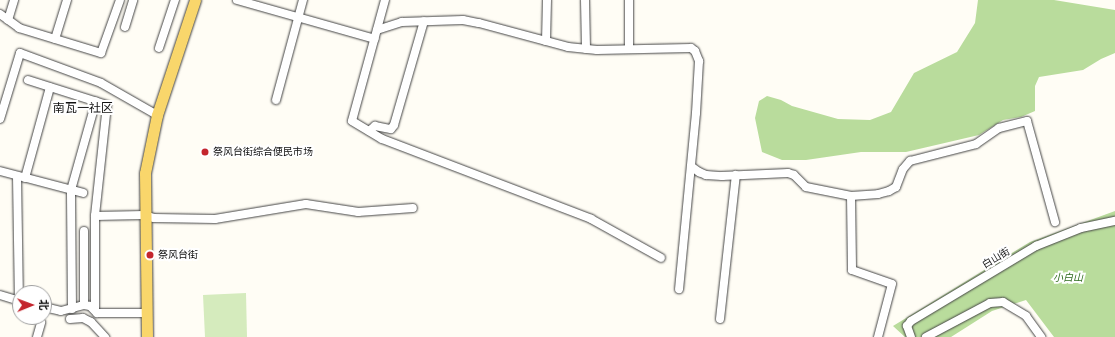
<!DOCTYPE html>
<meta charset="utf-8">
<style>
body{margin:0}
#map{position:relative;width:1115px;height:337px;overflow:hidden;background:#fffdf5;font-family:"Source Serif 4","Noto Sans SC",serif}
div>[style]{position:absolute}
[style*='--x']{left:calc(var(--x)*1px);top:calc(var(--y)*1px);width:calc(var(--w)*1px);rotate:calc(var(--a)*1deg)}
.green>*{inset:0;background:#d5ebbd}
.forest>*{inset:0;background:#b9dc9c}
.roads{filter:drop-shadow(0 0 1px #444) drop-shadow(0 0 1px #444)}
.minor>*{height:8px;margin:-4px;padding:0 4px;transform-origin:4px;border-radius:4px;background:#fff}
.major>*{height:11px;margin:-5.5px;padding:0 5.5px;transform-origin:5.5px;border-radius:5.5px;background:#f9d66b}
.dots>*{width:11px;height:11px;translate:-50% -50%;box-sizing:border-box;border:2px solid #fff;border-radius:50%}
span{translate:-50% -50%;white-space:nowrap;text-align:center;line-height:1.15;-webkit-text-stroke:4px #fff;paint-order:stroke}
.poi-label{font-size:10px;color:#111}
.left{translate:0 -50%;text-align:left}
.street-label{font-size:10px;color:#111}
.park-label{font-size:10px;color:#2f6b1f;font-style:italic}
.quarter-label{font-size:12px;color:#111}
.north{position:absolute;left:12px;top:285px;width:40px;height:40px;box-sizing:border-box;background:#fff;border:1px solid #a0a0a0;border-radius:50%;rotate:89deg;font-size:11px;font-weight:700;line-height:16px;text-align:center;color:#111}
.north::after{content:'';display:block;margin:auto;width:14px;height:18px;background:#c4262e;clip-path:polygon(50% 0,100% 100%,50% 72%,0 100%)}
</style>
<div id="map">
<div class="green">
<div style="clip-path:polygon(246px 293px,247px 337px,205px 337px,203px 295px)"></div>
</div>
<div class="forest">
<div style="clip-path:polygon(978px 0,1054px 0,1115px 10px,1115px 53px,1101px 59px,1083px 70px,1039px 77px,1035px 86px,1035px 111px,1021px 117px,1003px 120px,979px 135px,906px 152px,861px 152px,806px 160px,782px 160px,762px 152px,755px 118px,759px 101px,767px 96px,781px 100px,792px 106px,838px 119px,870px 120px,891px 112px,914px 73px,957px 52px,975px 23px)"></div>
<div style="clip-path:polygon(1115px 211px,1115px 337px,1054px 337px,1026px 300px,992px 311px,951px 337px,905px 337px,893px 326px,1030px 242px)"></div>
</div>
<div class="roads">
<div class="minor">
<div style="--x:237;--y:0;--w:143;--a:15.8"></div>
<div style="--x:385;--y:0;--w:125;--a:105.3"></div>
<div style="--x:352;--y:121;--w:35;--a:31"></div>
<div style="--x:382;--y:139;--w:224;--a:20.9"></div>
<div style="--x:591;--y:219;--w:80;--a:29.1"></div>
<div style="--x:585;--y:0;--w:49;--a:88.8"></div>
<div style="--x:629;--y:0;--w:49;--a:90"></div>
<div style="--x:0;--y:14;--w:24;--a:36"></div>
<div style="--x:19;--y:28;--w:86;--a:17"></div>
<div style="--x:101;--y:53;--w:56;--a:-70.3"></div>
<div style="--x:8;--y:20;--w:21;--a:-73"></div>
<div style="--x:125;--y:27;--w:28;--a:-73"></div>
<div style="--x:377;--y:30;--w:26;--a:-18"></div>
<div style="--x:402;--y:22;--w:61;--a:-1.9"></div>
<div style="--x:463;--y:20;--w:16;--a:11"></div>
<div style="--x:479;--y:23;--w:92;--a:15.1"></div>
<div style="--x:568;--y:47;--w:29;--a:6"></div>
<div style="--x:597;--y:50;--w:94;--a:-1.2"></div>
<div style="--x:691;--y:48;--w:5;--a:37"></div>
<div style="--x:695;--y:51;--w:11;--a:68"></div>
<div style="--x:699;--y:61;--w:52;--a:93.3"></div>
<div style="--x:696;--y:113;--w:177;--a:95.5"></div>
<div style="--x:55;--y:39;--w:41;--a:-72.9"></div>
<div style="--x:546;--y:41;--w:41;--a:-88.6"></div>
<div style="--x:159;--y:48;--w:51;--a:-71.6"></div>
<div style="--x:28;--y:80;--w:83;--a:17.6"></div>
<div style="--x:107;--y:105;--w:112;--a:96.2"></div>
<div style="--x:95;--y:216;--w:49;--a:-1.2"></div>
<div style="--x:144;--y:215;--w:10;--a:17"></div>
<div style="--x:154;--y:218;--w:61;--a:0.9"></div>
<div style="--x:215;--y:219;--w:92;--a:-9.4"></div>
<div style="--x:306;--y:204;--w:53;--a:8.7"></div>
<div style="--x:358;--y:212;--w:55;--a:-4.2"></div>
<div style="--x:276;--y:100;--w:104;--a:-74.9"></div>
<div style="--x:0;--y:119;--w:69;--a:-73.1"></div>
<div style="--x:20;--y:53;--w:86;--a:20.3"></div>
<div style="--x:101;--y:83;--w:64;--a:29.7"></div>
<div style="--x:369;--y:131;--w:8;--a:-40"></div>
<div style="--x:375;--y:126;--w:16;--a:11"></div>
<div style="--x:391;--y:129;--w:5;--a:-53"></div>
<div style="--x:394;--y:125;--w:108;--a:-73.9"></div>
<div style="--x:692;--y:167;--w:9;--a:36"></div>
<div style="--x:699;--y:172;--w:8;--a:23"></div>
<div style="--x:706;--y:175;--w:16;--a:4"></div>
<div style="--x:722;--y:176;--w:66;--a:-2.6"></div>
<div style="--x:788;--y:173;--w:6;--a:18"></div>
<div style="--x:794;--y:175;--w:17;--a:45"></div>
<div style="--x:806;--y:187;--w:46;--a:11.3"></div>
<div style="--x:851;--y:196;--w:74;--a:89.2"></div>
<div style="--x:852;--y:270;--w:42;--a:19.3"></div>
<div style="--x:892;--y:284;--w:55;--a:104.8"></div>
<div style="--x:0;--y:171;--w:86;--a:14.8"></div>
<div style="--x:17;--y:176;--w:124;--a:89.1"></div>
<div style="--x:25;--y:178;--w:94;--a:-74.6"></div>
<div style="--x:851;--y:196;--w:27;--a:-4"></div>
<div style="--x:878;--y:194;--w:11;--a:-15"></div>
<div style="--x:889;--y:191;--w:8;--a:-30"></div>
<div style="--x:896;--y:187;--w:19;--a:-69"></div>
<div style="--x:903;--y:169;--w:11;--a:-49"></div>
<div style="--x:910;--y:161;--w:68;--a:-14.4"></div>
<div style="--x:976;--y:144;--w:28;--a:-35"></div>
<div style="--x:999;--y:128;--w:29;--a:-14"></div>
<div style="--x:1027;--y:121;--w:105;--a:74.5"></div>
<div style="--x:95;--y:216;--w:94;--a:90"></div>
<div style="--x:84;--y:231;--w:74;--a:90"></div>
<div style="--x:0;--y:295;--w:21;--a:17"></div>
<div style="--x:44;--y:307;--w:17;--a:13"></div>
<div style="--x:61;--y:311;--w:24;--a:-15"></div>
<div style="--x:84;--y:305;--w:6;--a:9"></div>
<div style="--x:90;--y:306;--w:10;--a:45"></div>
<div style="--x:97;--y:313;--w:49;--a:0"></div>
<div style="--x:72;--y:309;--w:119;--a:-90.5"></div>
<div style="--x:71;--y:190;--w:92;--a:-74.3"></div>
<div style="--x:70;--y:319;--w:13;--a:-4"></div>
<div style="--x:83;--y:318;--w:9;--a:27"></div>
<div style="--x:91;--y:322;--w:21;--a:47"></div>
<div style="--x:720;--y:319;--w:145;--a:-83.7"></div>
<div style="--x:37;--y:337;--w:15;--a:-74"></div>
<div style="--x:911;--y:337;--w:12;--a:-110"></div>
<div style="--x:907;--y:326;--w:6;--a:-51"></div>
<div style="--x:911;--y:321;--w:146;--a:-31"></div>
<div style="--x:1036;--y:246;--w:48;--a:-21.8"></div>
<div style="--x:1081;--y:228;--w:35;--a:-12"></div>
<div style="--x:926;--y:337;--w:72;--a:-28"></div>
<div style="--x:990;--y:303;--w:13;--a:-4"></div>
<div style="--x:1003;--y:302;--w:27;--a:31"></div>
<div style="--x:1026;--y:316;--w:26;--a:54"></div>
</div>
<div class="major">
<div style="--x:147;--y:337;--w:164;--a:-90.7"></div>
<div style="--x:145;--y:173;--w:59;--a:-78.3"></div>
<div style="--x:157;--y:115;--w:121;--a:-71.7"></div>
</div>
</div>
<div class="dots">
<div style="left:205px;top:152px;background:#c4262e"></div>
<div style="left:150px;top:255px;background:#c4262e"></div>
</div>
<div class="poi-label">
<span class="left" style="left:213px;top:152px">祭风台街综合便民市场</span>
<span class="left" style="left:158px;top:255px">祭风台街</span>
</div>
<div class="street-label">
<span style="left:996px;top:258px;rotate:-31deg">白山街</span>
</div>
<div class="park-label">
<span style="left:1068px;top:278px">小白山</span>
</div>
<div class="quarter-label">
<span style="left:83px;top:109px">南瓦一社区</span>
</div>
<div class="north">北</div>
</div>
